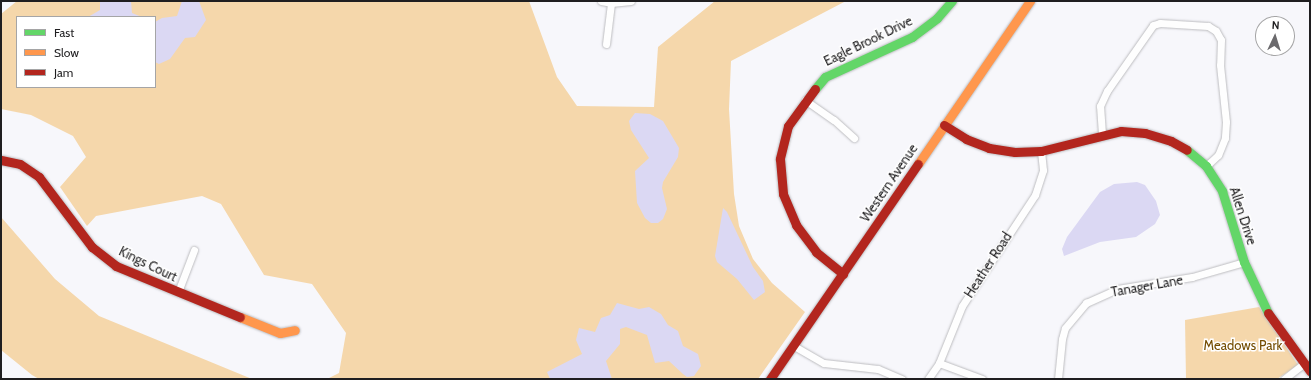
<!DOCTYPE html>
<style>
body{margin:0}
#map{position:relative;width:1311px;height:380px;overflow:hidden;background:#f7f7fb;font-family:Cabin,sans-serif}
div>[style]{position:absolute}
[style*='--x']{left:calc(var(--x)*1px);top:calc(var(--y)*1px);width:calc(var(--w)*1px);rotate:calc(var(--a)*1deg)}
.green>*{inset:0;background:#f5d7ab}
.water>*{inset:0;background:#dbd8f3}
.roads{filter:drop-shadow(0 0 1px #bdbdc0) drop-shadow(0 0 1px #bdbdc0)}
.street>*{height:7px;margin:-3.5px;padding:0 3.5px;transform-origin:3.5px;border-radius:3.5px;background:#fefefe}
.fast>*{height:9px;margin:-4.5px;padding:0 4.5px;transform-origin:4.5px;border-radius:4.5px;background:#63d668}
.slow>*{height:9px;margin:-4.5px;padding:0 4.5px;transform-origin:4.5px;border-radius:4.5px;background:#ff974d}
.jam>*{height:9px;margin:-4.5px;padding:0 4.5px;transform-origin:4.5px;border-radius:4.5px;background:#b3261e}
span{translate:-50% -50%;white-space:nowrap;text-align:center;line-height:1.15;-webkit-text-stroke:3px #fff;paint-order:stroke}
.street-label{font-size:13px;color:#1f1e20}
.park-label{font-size:13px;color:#744d02}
.frame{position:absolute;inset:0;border:2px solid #1f1e20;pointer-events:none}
.legend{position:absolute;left:16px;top:16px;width:140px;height:72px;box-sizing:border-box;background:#fff;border:1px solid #a5a5a6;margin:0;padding:5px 7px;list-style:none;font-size:12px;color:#1f1e20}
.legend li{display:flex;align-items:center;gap:8px;height:20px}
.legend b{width:20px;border:1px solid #a5a5a6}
.north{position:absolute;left:1255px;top:16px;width:40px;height:40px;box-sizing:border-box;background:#fff;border:1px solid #a5a5a6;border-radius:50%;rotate:4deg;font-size:11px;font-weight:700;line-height:16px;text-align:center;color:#1f1e20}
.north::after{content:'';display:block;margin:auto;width:14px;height:18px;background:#6b6a6d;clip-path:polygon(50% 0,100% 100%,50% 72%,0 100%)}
</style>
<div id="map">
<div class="green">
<div style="clip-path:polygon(evenodd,17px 1px,529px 1px,557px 77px,577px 106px,654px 107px,658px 47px,715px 1px,846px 1px,731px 61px,729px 109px,734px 194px,739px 226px,753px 259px,772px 283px,805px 312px,758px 379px,327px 379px,339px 373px,346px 333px,312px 284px,264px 275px,221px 204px,202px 196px,96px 216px,87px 226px,60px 187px,86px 157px,73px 136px,31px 115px,1px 109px,1px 14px,17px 1px,17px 17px,155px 17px,155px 87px,17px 87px,17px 17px)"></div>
<div style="clip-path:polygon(1px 217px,55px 279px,99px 316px,252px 379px,39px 379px,32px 375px,1px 350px)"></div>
<div style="clip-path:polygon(1259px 307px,1298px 365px,1277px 379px,1186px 379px,1185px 320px)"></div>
</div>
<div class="water">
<div style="clip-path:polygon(100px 1px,131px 1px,132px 13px,142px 17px,88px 17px,100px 10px)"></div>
<div style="clip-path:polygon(182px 1px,199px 1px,206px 20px,195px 37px,185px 38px,170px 59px,159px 64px,155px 62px,155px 22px,162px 18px,177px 16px)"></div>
<div style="clip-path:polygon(635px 113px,650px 114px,663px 121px,679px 148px,678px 157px,663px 182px,662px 188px,667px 209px,663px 219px,658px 223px,651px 223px,645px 218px,637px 203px,635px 171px,649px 158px,631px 130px,629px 121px)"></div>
<div style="clip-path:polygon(1137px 182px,1145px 185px,1156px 201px,1160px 215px,1155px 224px,1136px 237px,1100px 242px,1064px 256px,1062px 249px,1067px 237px,1100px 192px,1114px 184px)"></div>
<div style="clip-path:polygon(723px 208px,727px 212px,753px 267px,763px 281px,765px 292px,754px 300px,737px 279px,717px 262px,715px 256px)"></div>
<div style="clip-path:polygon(617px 303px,639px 309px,649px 307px,661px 314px,668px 325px,678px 331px,683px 346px,698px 354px,701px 366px,694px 376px,687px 377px,683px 374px,669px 361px,655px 363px,647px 335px,626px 327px,620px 329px,620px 344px,606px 361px,612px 379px,550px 379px,547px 372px,582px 354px,576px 340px,579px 328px,595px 332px,601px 318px,610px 315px)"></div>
</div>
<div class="roads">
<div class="street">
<div style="--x:601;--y:1;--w:10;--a:11"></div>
<div style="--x:611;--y:3;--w:20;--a:-6"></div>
<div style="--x:606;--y:44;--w:41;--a:-83"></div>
<div style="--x:805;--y:100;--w:35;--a:35"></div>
<div style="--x:834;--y:120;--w:27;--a:42"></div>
<div style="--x:1102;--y:134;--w:28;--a:-94"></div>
<div style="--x:1100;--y:106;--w:17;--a:-65"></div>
<div style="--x:1107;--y:91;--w:80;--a:-55.1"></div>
<div style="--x:1153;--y:25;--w:7;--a:-16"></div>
<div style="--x:1160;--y:23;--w:48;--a:3.6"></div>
<div style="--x:1208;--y:26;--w:9;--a:32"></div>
<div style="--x:1216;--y:31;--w:10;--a:61"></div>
<div style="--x:1221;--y:40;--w:25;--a:92"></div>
<div style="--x:1220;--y:65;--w:57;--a:84"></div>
<div style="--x:1226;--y:122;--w:16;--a:94"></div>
<div style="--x:1225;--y:138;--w:18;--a:112"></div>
<div style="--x:1218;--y:155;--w:16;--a:137"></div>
<div style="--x:178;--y:292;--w:45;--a:-69.1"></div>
<div style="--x:794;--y:346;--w:34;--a:30"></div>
<div style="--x:824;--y:363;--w:54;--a:6.3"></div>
<div style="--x:878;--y:369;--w:26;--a:23"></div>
<div style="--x:939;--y:363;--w:46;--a:20.4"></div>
<div style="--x:928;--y:379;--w:19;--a:-55"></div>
<div style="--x:939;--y:363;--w:61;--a:-68"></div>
<div style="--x:962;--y:306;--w:133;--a:-56.7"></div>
<div style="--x:1035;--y:195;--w:26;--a:-72"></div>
<div style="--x:1043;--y:170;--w:19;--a:-96"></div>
<div style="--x:1058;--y:379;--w:40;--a:-84.3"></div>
<div style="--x:1062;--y:339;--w:11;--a:-75"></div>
<div style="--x:1065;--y:328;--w:33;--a:-50"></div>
<div style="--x:1086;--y:303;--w:34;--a:-24"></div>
<div style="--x:1117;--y:289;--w:76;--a:-9.1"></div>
<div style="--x:1192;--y:277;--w:54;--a:-16.1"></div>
<div style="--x:1284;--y:379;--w:24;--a:-38"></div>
</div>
<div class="fast">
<div style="--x:815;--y:89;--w:16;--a:-50"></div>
<div style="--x:825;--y:77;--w:96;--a:-24.7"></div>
<div style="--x:912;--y:37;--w:31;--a:-37"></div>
<div style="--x:937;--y:18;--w:23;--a:-49"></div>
<div style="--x:1187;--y:150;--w:25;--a:40"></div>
<div style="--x:1206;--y:166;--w:30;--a:57"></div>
<div style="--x:1222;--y:191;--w:74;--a:72.8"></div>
<div style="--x:1244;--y:262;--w:56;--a:64.8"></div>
</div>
<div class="slow">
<div style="--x:918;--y:164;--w:198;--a:-55.5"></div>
<div style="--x:240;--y:317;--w:43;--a:21.8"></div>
<div style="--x:280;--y:333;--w:15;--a:-11"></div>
</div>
<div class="jam">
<div style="--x:815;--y:89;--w:46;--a:126.1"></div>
<div style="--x:788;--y:126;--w:34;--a:104"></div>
<div style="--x:780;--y:159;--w:35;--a:85"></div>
<div style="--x:783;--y:194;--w:34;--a:67"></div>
<div style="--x:796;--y:225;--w:34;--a:53"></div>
<div style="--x:816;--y:252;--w:35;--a:39"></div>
<div style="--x:944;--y:125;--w:26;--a:32"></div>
<div style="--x:966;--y:139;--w:25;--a:21"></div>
<div style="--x:989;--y:148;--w:26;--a:9"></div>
<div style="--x:1015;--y:152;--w:26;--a:-2"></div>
<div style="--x:1041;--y:151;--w:82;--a:-14"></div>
<div style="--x:1121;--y:131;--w:24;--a:5"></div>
<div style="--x:1145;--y:133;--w:27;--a:17"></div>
<div style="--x:1171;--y:141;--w:18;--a:29"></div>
<div style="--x:1;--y:160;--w:19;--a:12"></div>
<div style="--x:20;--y:164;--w:23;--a:34"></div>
<div style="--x:39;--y:177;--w:88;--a:52.9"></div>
<div style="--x:92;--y:247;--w:31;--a:38"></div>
<div style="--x:116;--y:266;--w:134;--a:22.4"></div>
<div style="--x:1268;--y:313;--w:72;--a:54.1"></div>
<div style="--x:770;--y:379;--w:261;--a:-55.5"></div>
</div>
</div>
<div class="street-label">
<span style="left:868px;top:41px;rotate:-26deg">Eagle Brook Drive</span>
<span style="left:889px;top:183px;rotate:-56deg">Western Avenue</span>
<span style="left:1243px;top:216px;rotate:72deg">Allen Drive</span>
<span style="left:148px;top:264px;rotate:26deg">Kings Court</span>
<span style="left:988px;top:265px;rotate:-57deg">Heather Road</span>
<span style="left:1147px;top:286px;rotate:-10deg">Tanager Lane</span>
</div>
<div class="park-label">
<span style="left:1243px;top:345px">Meadows Park</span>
</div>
<div class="frame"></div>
<ul class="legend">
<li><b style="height:5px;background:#63d668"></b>Fast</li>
<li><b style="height:5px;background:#ff974d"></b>Slow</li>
<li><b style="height:5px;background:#b3261e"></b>Jam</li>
</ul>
<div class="north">N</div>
</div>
